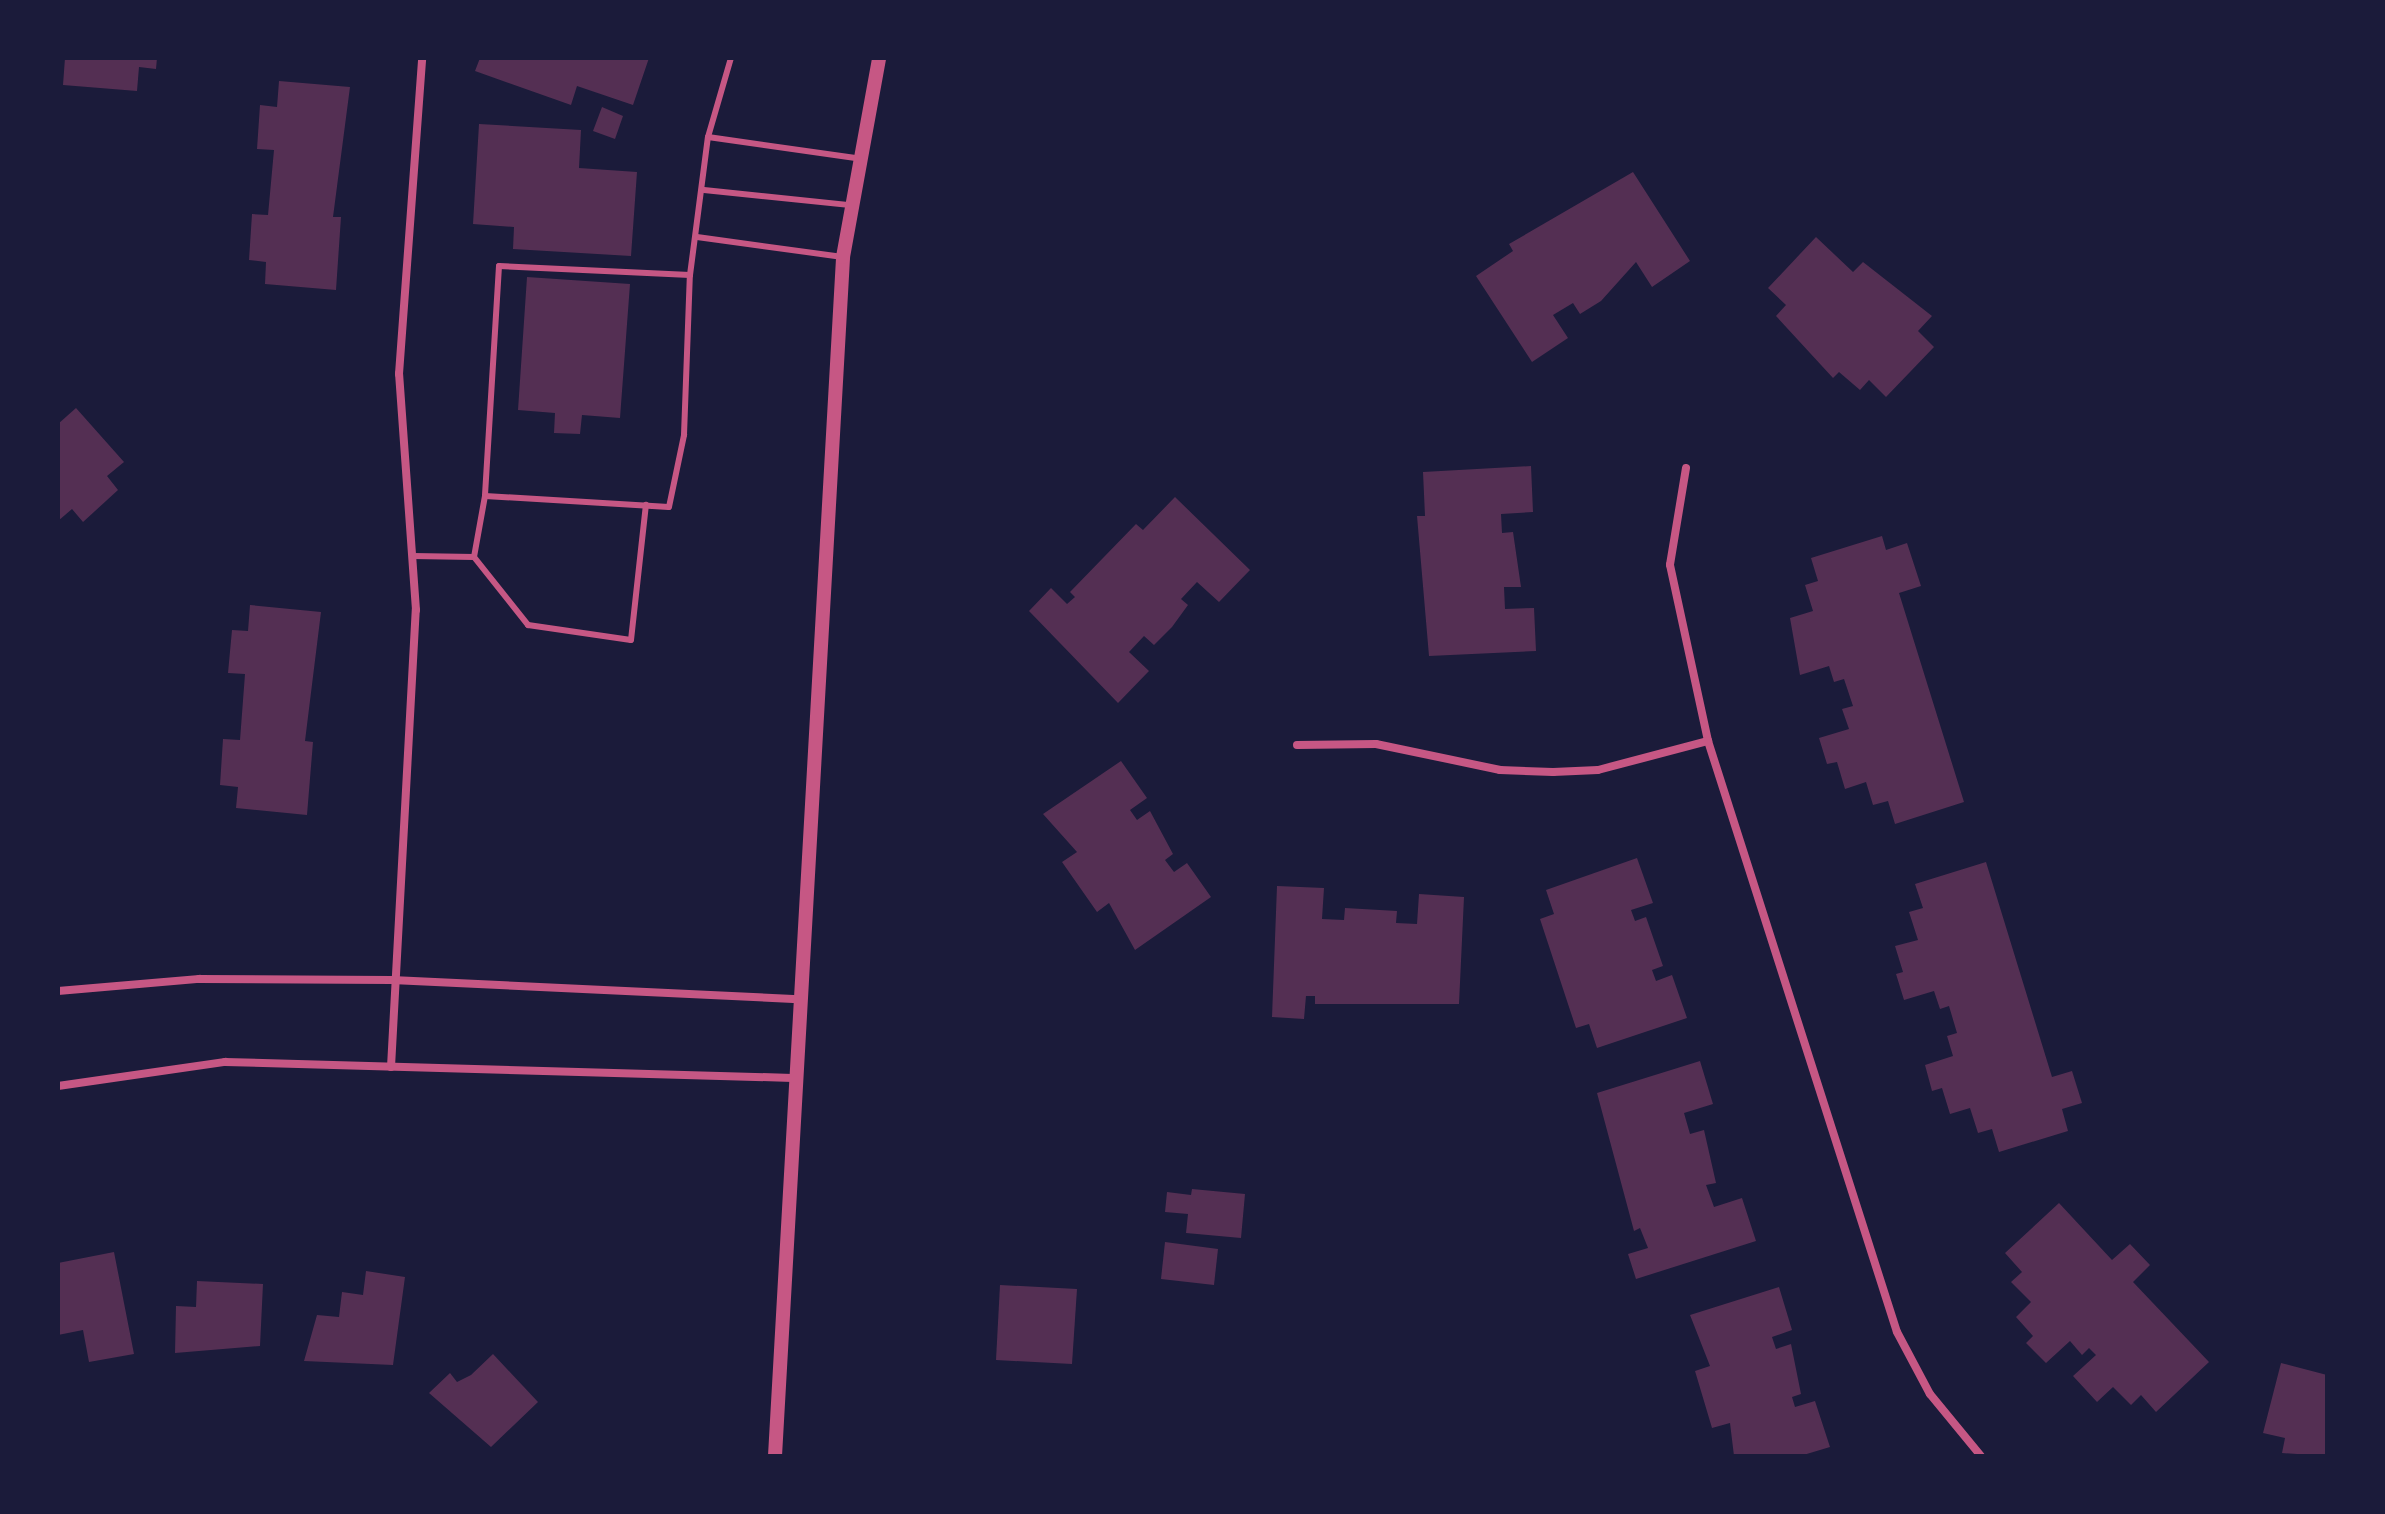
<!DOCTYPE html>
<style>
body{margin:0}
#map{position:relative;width:2385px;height:1514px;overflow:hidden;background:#1b1b3a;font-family:Arial,sans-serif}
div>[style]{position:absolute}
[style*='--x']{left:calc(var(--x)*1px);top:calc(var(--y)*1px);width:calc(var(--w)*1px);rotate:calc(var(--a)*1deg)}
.building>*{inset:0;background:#542f53}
.service>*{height:6px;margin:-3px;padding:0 3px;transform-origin:3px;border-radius:3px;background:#c65784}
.minor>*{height:8px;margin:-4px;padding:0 4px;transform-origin:4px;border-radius:4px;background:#c65784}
.tertiary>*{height:14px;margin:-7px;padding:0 7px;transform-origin:7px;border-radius:7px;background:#c65784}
span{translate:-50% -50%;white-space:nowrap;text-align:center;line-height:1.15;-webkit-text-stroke:6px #1b1b3a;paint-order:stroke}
.frame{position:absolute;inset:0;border:60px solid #1b1b3a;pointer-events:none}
</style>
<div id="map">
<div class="building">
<div style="clip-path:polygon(65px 58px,157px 58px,156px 69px,139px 67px,137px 91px,63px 85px)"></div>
<div style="clip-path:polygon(480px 58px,649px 58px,633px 105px,577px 86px,571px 105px,475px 71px)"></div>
<div style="clip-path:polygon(279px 81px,350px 87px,333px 217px,341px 217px,336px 290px,265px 284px,266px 262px,249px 260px,252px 214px,268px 215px,274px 150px,257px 149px,260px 105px,277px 107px)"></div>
<div style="clip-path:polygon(602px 107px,623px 116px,615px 139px,593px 131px)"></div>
<div style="clip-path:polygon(479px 124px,581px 130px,579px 168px,637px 172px,631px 256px,513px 249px,514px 227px,473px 224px)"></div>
<div style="clip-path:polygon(1633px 172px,1690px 261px,1652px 287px,1636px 262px,1601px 301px,1580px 314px,1573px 303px,1553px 315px,1568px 338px,1532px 362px,1476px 276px,1513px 251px,1509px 244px)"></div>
<div style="clip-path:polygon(1816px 237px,1853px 272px,1863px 262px,1932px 316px,1918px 331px,1934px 347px,1886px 397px,1869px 380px,1860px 390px,1839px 372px,1833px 378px,1776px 316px,1786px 305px,1768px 288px)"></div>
<div style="clip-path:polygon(527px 277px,630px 284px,620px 418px,582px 415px,580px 434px,554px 433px,555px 413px,518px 410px)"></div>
<div style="clip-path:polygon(76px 408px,124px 462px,107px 476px,118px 490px,83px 522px,72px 509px,58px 521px,58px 424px)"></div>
<div style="clip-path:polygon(1531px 466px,1533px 512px,1501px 514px,1502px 533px,1513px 532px,1521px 587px,1504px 587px,1505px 609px,1534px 608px,1536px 651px,1429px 656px,1417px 516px,1425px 516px,1423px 472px)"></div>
<div style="clip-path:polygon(1175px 497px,1250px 570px,1219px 602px,1197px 582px,1181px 599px,1188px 605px,1172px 627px,1154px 645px,1144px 636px,1129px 652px,1149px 671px,1118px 703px,1029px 611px,1051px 588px,1067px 604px,1075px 597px,1070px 592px,1136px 524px,1143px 530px)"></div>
<div style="clip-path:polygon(1882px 536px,1886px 550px,1907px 543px,1921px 586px,1899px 593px,1964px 802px,1895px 824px,1888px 801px,1873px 805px,1866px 782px,1845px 789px,1837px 762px,1827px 764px,1819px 738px,1849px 729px,1842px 709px,1853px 706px,1844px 679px,1834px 682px,1829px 666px,1800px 675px,1790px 618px,1813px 611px,1805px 585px,1818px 581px,1811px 558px)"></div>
<div style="clip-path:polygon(250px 605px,321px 612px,305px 741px,313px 742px,307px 815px,236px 808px,238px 787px,220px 785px,223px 739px,240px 740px,245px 674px,228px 673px,232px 630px,248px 631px)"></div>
<div style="clip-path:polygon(1121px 761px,1147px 798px,1130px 810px,1137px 820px,1150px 811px,1173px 854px,1165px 860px,1174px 872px,1187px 863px,1211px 897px,1135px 950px,1109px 903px,1097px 912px,1062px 862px,1077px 852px,1043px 814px)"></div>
<div style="clip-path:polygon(1637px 858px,1653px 903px,1631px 910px,1635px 921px,1646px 917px,1663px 966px,1652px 970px,1656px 981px,1672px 975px,1687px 1018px,1597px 1048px,1589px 1024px,1576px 1028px,1567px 1001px,1540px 919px,1554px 914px,1546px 890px)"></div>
<div style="clip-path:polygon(1986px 862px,2052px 1077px,2072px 1071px,2082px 1103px,2062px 1109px,2068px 1131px,1999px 1152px,1992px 1129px,1978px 1133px,1970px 1108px,1950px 1114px,1942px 1088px,1932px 1091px,1925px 1065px,1953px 1056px,1947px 1036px,1957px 1033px,1949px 1006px,1940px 1009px,1934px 991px,1904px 1000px,1896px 974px,1903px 972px,1895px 946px,1918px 940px,1909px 912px,1923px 908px,1915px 884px)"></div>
<div style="clip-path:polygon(1277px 886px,1324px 888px,1322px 919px,1344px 920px,1345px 908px,1397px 911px,1396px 923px,1417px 924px,1419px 894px,1464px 897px,1459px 1004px,1315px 1004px,1315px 996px,1306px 996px,1304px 1019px,1272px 1017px)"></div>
<div style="clip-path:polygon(1700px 1061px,1713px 1104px,1684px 1113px,1690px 1134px,1704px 1130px,1716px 1183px,1706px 1185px,1714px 1207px,1742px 1198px,1756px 1241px,1636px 1279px,1628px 1254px,1648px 1248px,1640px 1228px,1634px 1231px,1597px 1093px)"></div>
<div style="clip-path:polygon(1192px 1189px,1245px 1194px,1241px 1238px,1186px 1233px,1188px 1214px,1165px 1212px,1167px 1192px,1191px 1195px)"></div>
<div style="clip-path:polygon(2059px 1203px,2112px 1260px,2130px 1244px,2150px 1265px,2133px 1282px,2209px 1362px,2156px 1412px,2141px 1395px,2131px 1405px,2113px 1387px,2097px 1402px,2073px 1376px,2096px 1355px,2089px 1348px,2082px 1355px,2070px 1341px,2046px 1363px,2026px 1343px,2033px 1336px,2016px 1317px,2031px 1302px,2011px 1282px,2022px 1272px,2005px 1253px)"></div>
<div style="clip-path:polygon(1165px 1242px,1218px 1249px,1214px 1285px,1161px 1279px)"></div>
<div style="clip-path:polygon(114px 1252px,134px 1354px,89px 1362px,83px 1330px,58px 1335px,58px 1263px)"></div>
<div style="clip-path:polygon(366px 1271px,405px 1277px,393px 1365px,304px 1361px,317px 1315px,339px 1317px,342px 1292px,363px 1295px)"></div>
<div style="clip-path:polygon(197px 1281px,263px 1284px,260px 1346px,175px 1353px,176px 1306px,196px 1307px)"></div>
<div style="clip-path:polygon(1000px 1285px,1077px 1289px,1072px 1364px,996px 1360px)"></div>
<div style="clip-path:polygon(1779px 1287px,1792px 1330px,1772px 1337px,1776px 1349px,1791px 1344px,1801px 1394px,1792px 1397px,1795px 1407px,1815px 1401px,1830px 1447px,1800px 1456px,1734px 1456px,1730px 1423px,1712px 1428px,1695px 1371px,1710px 1366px,1690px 1315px)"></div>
<div style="clip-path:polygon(493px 1354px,538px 1402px,491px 1447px,429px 1393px,450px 1373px,457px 1382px,471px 1375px)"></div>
<div style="clip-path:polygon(2281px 1363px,2327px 1375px,2327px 1456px,2282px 1453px,2285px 1438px,2263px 1433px)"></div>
</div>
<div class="service">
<div style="--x:708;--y:137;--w:149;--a:8.1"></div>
<div style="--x:704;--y:190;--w:147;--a:5.9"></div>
<div style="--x:697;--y:237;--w:147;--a:7.8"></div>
<div style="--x:690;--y:275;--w:191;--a:-177.3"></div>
<div style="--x:499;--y:266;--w:230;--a:93.5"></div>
<div style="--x:485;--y:496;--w:184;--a:3.4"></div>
<div style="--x:669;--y:507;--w:74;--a:-78.2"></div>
<div style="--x:684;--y:435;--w:160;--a:-87.9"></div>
<div style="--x:690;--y:275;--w:139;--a:-82.6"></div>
<div style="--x:708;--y:137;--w:82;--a:-73.8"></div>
<div style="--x:413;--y:556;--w:61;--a:0.9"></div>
<div style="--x:474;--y:557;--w:87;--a:51.5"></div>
<div style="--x:528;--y:625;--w:104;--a:8.3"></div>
<div style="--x:631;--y:640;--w:136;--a:-83.7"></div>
<div style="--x:474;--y:557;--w:62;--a:-79.8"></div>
</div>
<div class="minor">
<div style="--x:1686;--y:468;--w:98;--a:99.4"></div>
<div style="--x:1670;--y:565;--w:180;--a:77.8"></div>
<div style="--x:1708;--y:741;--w:620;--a:72.27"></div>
<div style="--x:1897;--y:1332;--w:70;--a:62"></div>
<div style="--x:1930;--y:1394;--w:80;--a:50.6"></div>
<div style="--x:1297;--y:745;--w:79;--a:-0.7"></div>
<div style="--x:1376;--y:744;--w:127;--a:11.8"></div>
<div style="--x:1500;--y:770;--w:53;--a:2.2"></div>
<div style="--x:1553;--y:772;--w:45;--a:-2.5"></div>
<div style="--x:1598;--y:770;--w:114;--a:-14.8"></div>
<div style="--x:58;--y:991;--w:142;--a:-4.9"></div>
<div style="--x:199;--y:979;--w:193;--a:0.3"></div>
<div style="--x:392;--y:980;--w:407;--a:2.7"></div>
<div style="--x:391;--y:1067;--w:458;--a:-86.9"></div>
<div style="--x:416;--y:610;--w:237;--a:-94.1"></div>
<div style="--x:399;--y:374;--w:317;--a:-85.8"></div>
<div style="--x:58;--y:1086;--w:169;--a:-8.2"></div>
<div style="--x:225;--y:1062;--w:568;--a:1.61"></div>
</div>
<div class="tertiary">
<div style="--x:775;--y:1456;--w:1201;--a:-86.75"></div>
<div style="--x:843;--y:257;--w:202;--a:-79.7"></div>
</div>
<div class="frame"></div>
</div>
